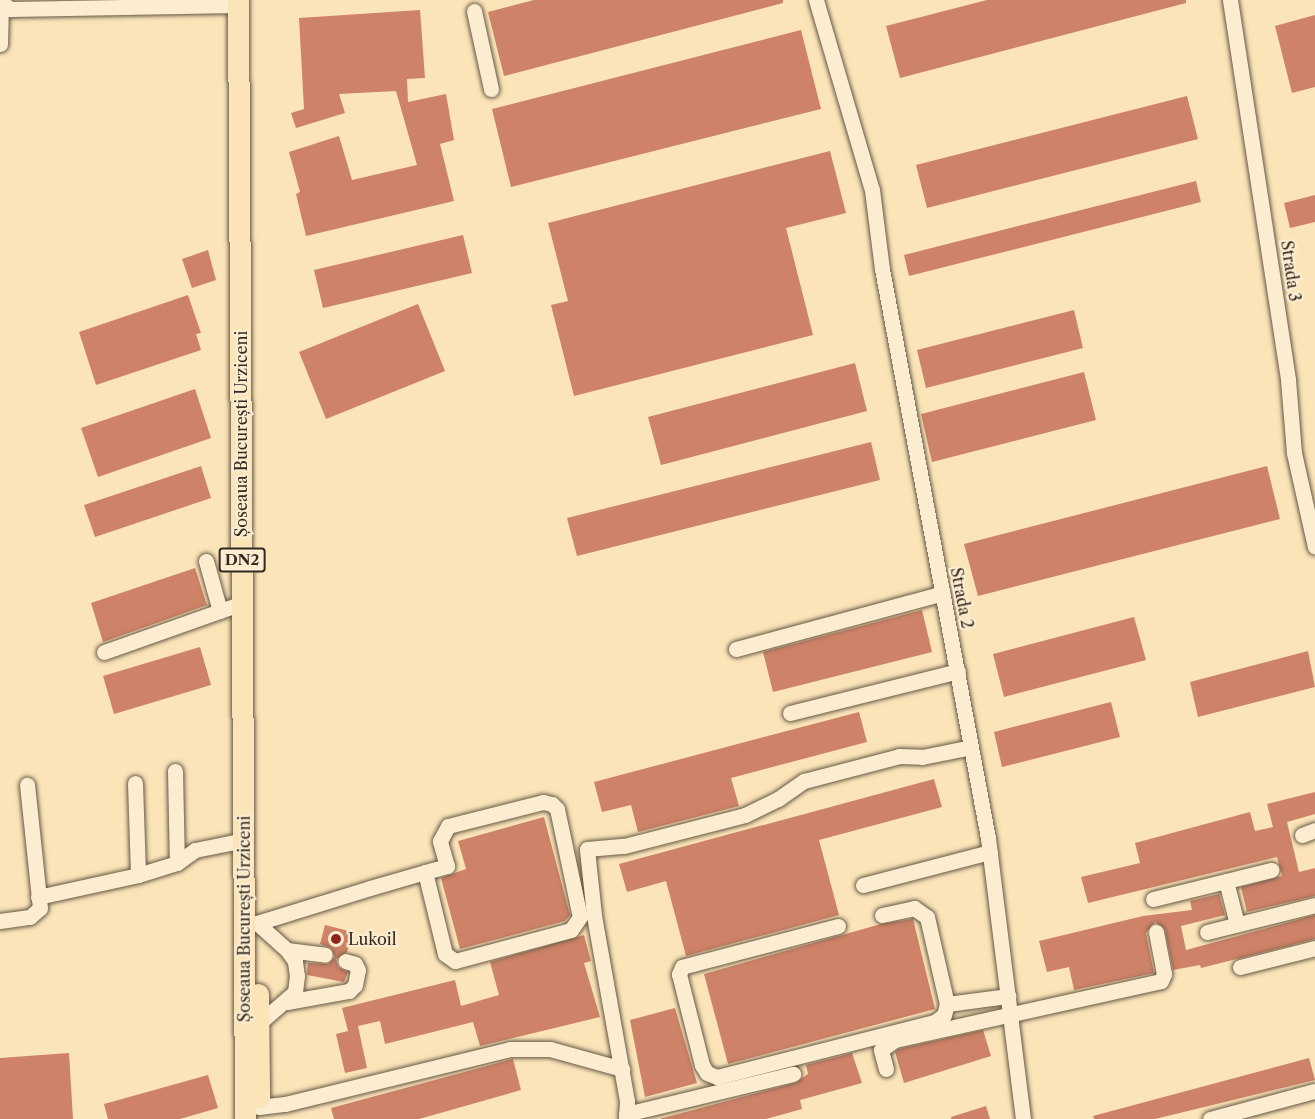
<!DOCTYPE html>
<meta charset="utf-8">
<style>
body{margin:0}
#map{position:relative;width:1315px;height:1119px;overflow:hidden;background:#fbe4b8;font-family:"Libre Caslon Text",serif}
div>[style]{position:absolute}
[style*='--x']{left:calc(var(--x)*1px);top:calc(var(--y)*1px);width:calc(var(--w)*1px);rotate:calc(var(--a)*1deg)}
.building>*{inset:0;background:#ce8267}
.roads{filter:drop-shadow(0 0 2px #655846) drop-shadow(0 0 2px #655846)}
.minor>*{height:15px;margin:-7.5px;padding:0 7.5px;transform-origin:7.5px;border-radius:7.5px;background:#fcedd1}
.highway>*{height:21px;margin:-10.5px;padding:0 10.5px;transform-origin:10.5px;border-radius:10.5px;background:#fbe4b8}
.dots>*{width:16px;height:16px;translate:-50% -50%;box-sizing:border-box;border:3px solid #fcedd1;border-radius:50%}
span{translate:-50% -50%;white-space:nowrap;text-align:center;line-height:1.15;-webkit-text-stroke:4.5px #fcedd1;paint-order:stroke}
.shield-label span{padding:2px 4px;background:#fcedd1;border:2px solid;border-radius:4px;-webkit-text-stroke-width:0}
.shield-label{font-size:15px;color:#332920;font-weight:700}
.street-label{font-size:16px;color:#332920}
.poi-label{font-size:16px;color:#332920}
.left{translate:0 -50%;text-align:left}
</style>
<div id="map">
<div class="building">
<div style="clip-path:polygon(534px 0,783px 0,783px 3px,504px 76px,488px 12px)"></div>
<div style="clip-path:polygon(987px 0,1186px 0,1186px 3px,900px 78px,886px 26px)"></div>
<div style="clip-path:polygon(420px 10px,425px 78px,407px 79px,408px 102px,446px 94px,454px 140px,440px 144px,454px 201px,306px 236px,296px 194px,300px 192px,289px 152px,339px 136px,352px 180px,417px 165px,396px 91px,339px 94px,345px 113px,296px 128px,291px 113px,304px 109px,299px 18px)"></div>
<div style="clip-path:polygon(1315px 15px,1315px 87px,1292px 93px,1275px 26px)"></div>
<div style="clip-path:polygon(801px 30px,821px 109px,511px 187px,492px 109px)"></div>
<div style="clip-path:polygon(1187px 96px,1198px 139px,927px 208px,916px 165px)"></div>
<div style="clip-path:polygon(830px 151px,846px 213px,786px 228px,813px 335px,574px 396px,551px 305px,568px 301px,548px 223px)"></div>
<div style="clip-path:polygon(1196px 181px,1201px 202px,909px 276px,904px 255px)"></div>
<div style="clip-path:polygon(1315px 195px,1315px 222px,1290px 228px,1284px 203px)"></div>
<div style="clip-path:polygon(463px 235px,472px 273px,323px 308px,314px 270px)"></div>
<div style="clip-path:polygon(208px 250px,216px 280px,192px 288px,182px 259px)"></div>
<div style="clip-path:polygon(188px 295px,201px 333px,196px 334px,201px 350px,96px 385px,79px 332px)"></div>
<div style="clip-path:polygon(418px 304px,445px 371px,326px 419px,299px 352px)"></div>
<div style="clip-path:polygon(1074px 310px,1083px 348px,926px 388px,917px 350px)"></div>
<div style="clip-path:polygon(855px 363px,867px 411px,661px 465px,648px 417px)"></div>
<div style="clip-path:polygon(1084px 372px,1096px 420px,932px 462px,921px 414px)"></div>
<div style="clip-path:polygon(195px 389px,211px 438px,98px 477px,81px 428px)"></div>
<div style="clip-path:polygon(871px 442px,880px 480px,577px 556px,567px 518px)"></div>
<div style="clip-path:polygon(201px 466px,211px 498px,95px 537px,84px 505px)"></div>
<div style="clip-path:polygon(1267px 466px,1280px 519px,978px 596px,964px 544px)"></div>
<div style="clip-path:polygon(195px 568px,207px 605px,103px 642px,91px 603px)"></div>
<div style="clip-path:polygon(922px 610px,932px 652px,773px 692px,763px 652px)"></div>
<div style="clip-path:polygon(1134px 617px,1146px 660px,1004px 697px,993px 654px)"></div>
<div style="clip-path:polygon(200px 647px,211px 685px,114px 714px,103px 676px)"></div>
<div style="clip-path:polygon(1308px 651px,1315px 687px,1198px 717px,1190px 682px)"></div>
<div style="clip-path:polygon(1111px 702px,1120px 737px,1002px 767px,994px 732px)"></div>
<div style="clip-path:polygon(859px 712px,867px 742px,731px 778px,739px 806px,638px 832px,631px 805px,602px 812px,594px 782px)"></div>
<div style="clip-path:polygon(934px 779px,942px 807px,819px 840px,839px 915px,686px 956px,666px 881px,627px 892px,619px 864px)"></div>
<div style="clip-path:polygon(1315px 792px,1315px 814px,1287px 822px,1299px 872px,1315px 868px,1315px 896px,1247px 912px,1241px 887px,1282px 876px,1277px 857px,1088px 903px,1081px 877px,1140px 863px,1135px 843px,1250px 812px,1255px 831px,1273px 827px,1267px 804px)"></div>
<div style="clip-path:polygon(544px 817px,570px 915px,565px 921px,460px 949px,441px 878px,466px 869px,458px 841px)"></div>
<div style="clip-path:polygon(1219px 894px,1225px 915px,1181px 926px,1186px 950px,1315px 915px,1315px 939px,1201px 968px,1200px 965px,1173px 970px,1165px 930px,1155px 922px,1146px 933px,1154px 973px,1074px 990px,1069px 967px,1047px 972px,1039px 941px,1143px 916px,1192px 910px,1190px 901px)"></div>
<div style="clip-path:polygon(913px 919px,935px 1009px,728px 1064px,704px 974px,881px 924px)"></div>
<div style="clip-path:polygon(325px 925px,353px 932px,347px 952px,336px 959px,338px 967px,348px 972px,344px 982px,307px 975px,308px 963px,328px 964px,335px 957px,331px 948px,320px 944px)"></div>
<div style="clip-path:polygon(584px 935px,591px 961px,584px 963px,600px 1017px,480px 1046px,473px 1022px,385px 1044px,380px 1021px,358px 1026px,367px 1068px,345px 1073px,336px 1034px,348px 1031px,342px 1008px,455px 980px,461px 1006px,499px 995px,490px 962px)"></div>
<div style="clip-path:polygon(675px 1008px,697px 1083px,645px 1097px,630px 1020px)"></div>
<div style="clip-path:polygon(983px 1030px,991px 1056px,904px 1083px,895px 1052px,899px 1049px)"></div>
<div style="clip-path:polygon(69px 1053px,73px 1119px,0 1119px,0 1058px)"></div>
<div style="clip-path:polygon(852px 1053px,862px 1083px,800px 1100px,802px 1109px,766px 1119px,659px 1119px,795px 1083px,808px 1074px,806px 1065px)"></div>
<div style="clip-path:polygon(1309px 1058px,1315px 1080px,1155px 1119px,1094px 1119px,1093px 1116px)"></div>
<div style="clip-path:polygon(513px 1059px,521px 1090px,419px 1119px,334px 1119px,331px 1108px)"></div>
<div style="clip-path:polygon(208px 1075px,218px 1108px,180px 1119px,108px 1119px,104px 1104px)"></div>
<div style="clip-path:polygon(986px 1106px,990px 1119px,951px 1119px,951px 1117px)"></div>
</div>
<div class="roads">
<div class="minor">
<div style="--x:816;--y:0;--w:198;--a:73.6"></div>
<div style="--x:872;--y:190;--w:80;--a:82.8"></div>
<div style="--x:882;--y:269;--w:579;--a:79.45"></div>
<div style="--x:988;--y:838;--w:283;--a:82.9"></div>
<div style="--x:1230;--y:0;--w:384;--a:81.3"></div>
<div style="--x:1288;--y:380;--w:73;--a:85.3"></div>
<div style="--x:1294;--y:453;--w:96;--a:77.4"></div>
<div style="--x:0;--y:1;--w:13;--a:39"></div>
<div style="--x:10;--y:9;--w:228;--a:-1"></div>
<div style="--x:474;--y:11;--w:80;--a:77.7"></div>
<div style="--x:0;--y:44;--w:42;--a:-88.6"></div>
<div style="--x:206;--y:561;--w:52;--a:74.4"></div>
<div style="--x:736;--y:649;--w:214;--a:-15.1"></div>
<div style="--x:104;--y:652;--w:146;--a:-19.5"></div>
<div style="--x:790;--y:713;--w:173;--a:-14"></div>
<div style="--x:175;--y:771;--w:92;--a:88.8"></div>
<div style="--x:135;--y:783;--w:92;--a:88.1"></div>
<div style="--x:1302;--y:835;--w:14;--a:-21"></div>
<div style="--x:1226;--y:881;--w:44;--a:75.7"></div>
<div style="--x:863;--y:885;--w:131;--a:-14.6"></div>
<div style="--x:38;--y:897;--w:102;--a:-12.4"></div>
<div style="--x:138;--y:875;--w:41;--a:-17.1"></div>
<div style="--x:177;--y:863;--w:22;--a:-36"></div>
<div style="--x:195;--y:850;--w:50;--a:-11.5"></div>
<div style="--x:1153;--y:899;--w:122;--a:-13.8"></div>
<div style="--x:882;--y:915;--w:33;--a:-12"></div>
<div style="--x:914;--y:908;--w:16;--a:35"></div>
<div style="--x:927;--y:917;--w:89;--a:77.1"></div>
<div style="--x:947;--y:1004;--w:62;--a:-7.5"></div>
<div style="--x:0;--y:921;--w:30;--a:-8"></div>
<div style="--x:30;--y:917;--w:13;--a:-42"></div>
<div style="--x:40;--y:908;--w:124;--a:-96"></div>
<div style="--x:838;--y:926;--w:161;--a:165.3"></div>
<div style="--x:682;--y:967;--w:8;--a:113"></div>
<div style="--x:679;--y:974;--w:94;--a:75.8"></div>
<div style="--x:702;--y:1065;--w:9;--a:58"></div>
<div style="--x:707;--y:1073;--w:11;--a:22"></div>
<div style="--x:717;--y:1077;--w:225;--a:-14.2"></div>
<div style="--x:935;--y:1022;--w:11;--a:-38"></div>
<div style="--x:944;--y:1015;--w:11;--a:-75"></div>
<div style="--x:1207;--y:932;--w:111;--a:-14"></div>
<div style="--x:287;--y:950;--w:38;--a:7"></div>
<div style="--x:1240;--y:967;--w:77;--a:-14.2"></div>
<div style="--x:287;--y:1002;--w:63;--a:-10.1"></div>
<div style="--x:349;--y:991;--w:8;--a:-45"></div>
<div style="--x:355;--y:985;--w:15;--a:-79"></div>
<div style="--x:358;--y:970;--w:7;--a:-117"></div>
<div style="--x:355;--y:964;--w:10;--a:-163"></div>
<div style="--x:258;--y:1024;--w:49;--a:-40.9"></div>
<div style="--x:295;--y:992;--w:16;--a:-83"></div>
<div style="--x:297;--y:976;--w:15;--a:-98"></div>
<div style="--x:295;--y:961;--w:14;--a:-126"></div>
<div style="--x:287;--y:950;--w:40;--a:-138"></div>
<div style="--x:257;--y:923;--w:118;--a:-17.2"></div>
<div style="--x:370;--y:888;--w:57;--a:-16.2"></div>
<div style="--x:425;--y:872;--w:23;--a:-15"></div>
<div style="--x:447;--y:866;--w:26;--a:-106"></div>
<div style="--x:440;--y:841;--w:17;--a:-62"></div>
<div style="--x:448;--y:826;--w:98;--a:-14.2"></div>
<div style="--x:543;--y:802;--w:9;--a:13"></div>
<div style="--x:552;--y:804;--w:7;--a:45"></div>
<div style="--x:557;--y:809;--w:110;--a:78"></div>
<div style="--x:580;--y:917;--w:16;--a:125"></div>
<div style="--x:571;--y:930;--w:120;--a:165"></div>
<div style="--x:455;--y:961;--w:12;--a:-145"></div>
<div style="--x:445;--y:954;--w:84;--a:-103.7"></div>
<div style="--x:886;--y:1069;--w:20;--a:-105"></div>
<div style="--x:881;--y:1050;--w:17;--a:-36"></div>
<div style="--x:895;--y:1040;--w:272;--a:-12.5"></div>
<div style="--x:1161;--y:981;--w:8;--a:-67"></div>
<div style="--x:1164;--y:974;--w:43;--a:-100.8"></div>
<div style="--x:259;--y:1107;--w:26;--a:-7"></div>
<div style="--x:285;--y:1104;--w:232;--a:-13.7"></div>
<div style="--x:510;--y:1049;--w:40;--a:0"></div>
<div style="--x:550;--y:1049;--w:75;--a:15.5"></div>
<div style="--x:626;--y:1114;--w:172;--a:-13.5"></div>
<div style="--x:626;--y:1119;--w:18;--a:-87"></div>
<div style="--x:627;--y:1101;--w:189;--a:-100.1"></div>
<div style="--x:594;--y:915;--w:66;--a:-96.1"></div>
<div style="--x:587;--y:849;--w:37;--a:-5"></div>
<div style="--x:624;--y:846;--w:125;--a:-14.4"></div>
<div style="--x:745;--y:815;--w:37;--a:-26"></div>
<div style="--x:778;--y:799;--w:32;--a:-35"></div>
<div style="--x:804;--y:781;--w:98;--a:-14.7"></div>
<div style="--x:899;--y:756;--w:23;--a:2"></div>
<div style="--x:922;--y:757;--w:50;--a:-11.5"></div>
<div style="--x:1210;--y:1119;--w:108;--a:-15.1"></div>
</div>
<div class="highway">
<div style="--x:238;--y:0;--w:1119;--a:89.64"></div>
<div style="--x:258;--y:994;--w:103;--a:89.4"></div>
</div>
</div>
<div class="dots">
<div style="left:336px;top:939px;background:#8f2418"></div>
</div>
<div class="shield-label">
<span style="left:242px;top:560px">DN2</span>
</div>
<div class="street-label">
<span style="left:1291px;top:271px;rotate:82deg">Strada 3</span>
<span style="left:241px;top:434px;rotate:-90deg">Șoseaua București Urziceni</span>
<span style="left:962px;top:598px;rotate:79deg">Strada 2</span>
<span style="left:244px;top:919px;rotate:-90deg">Șoseaua București Urziceni</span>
</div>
<div class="poi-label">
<span class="left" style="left:348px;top:939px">Lukoil</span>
</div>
</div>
